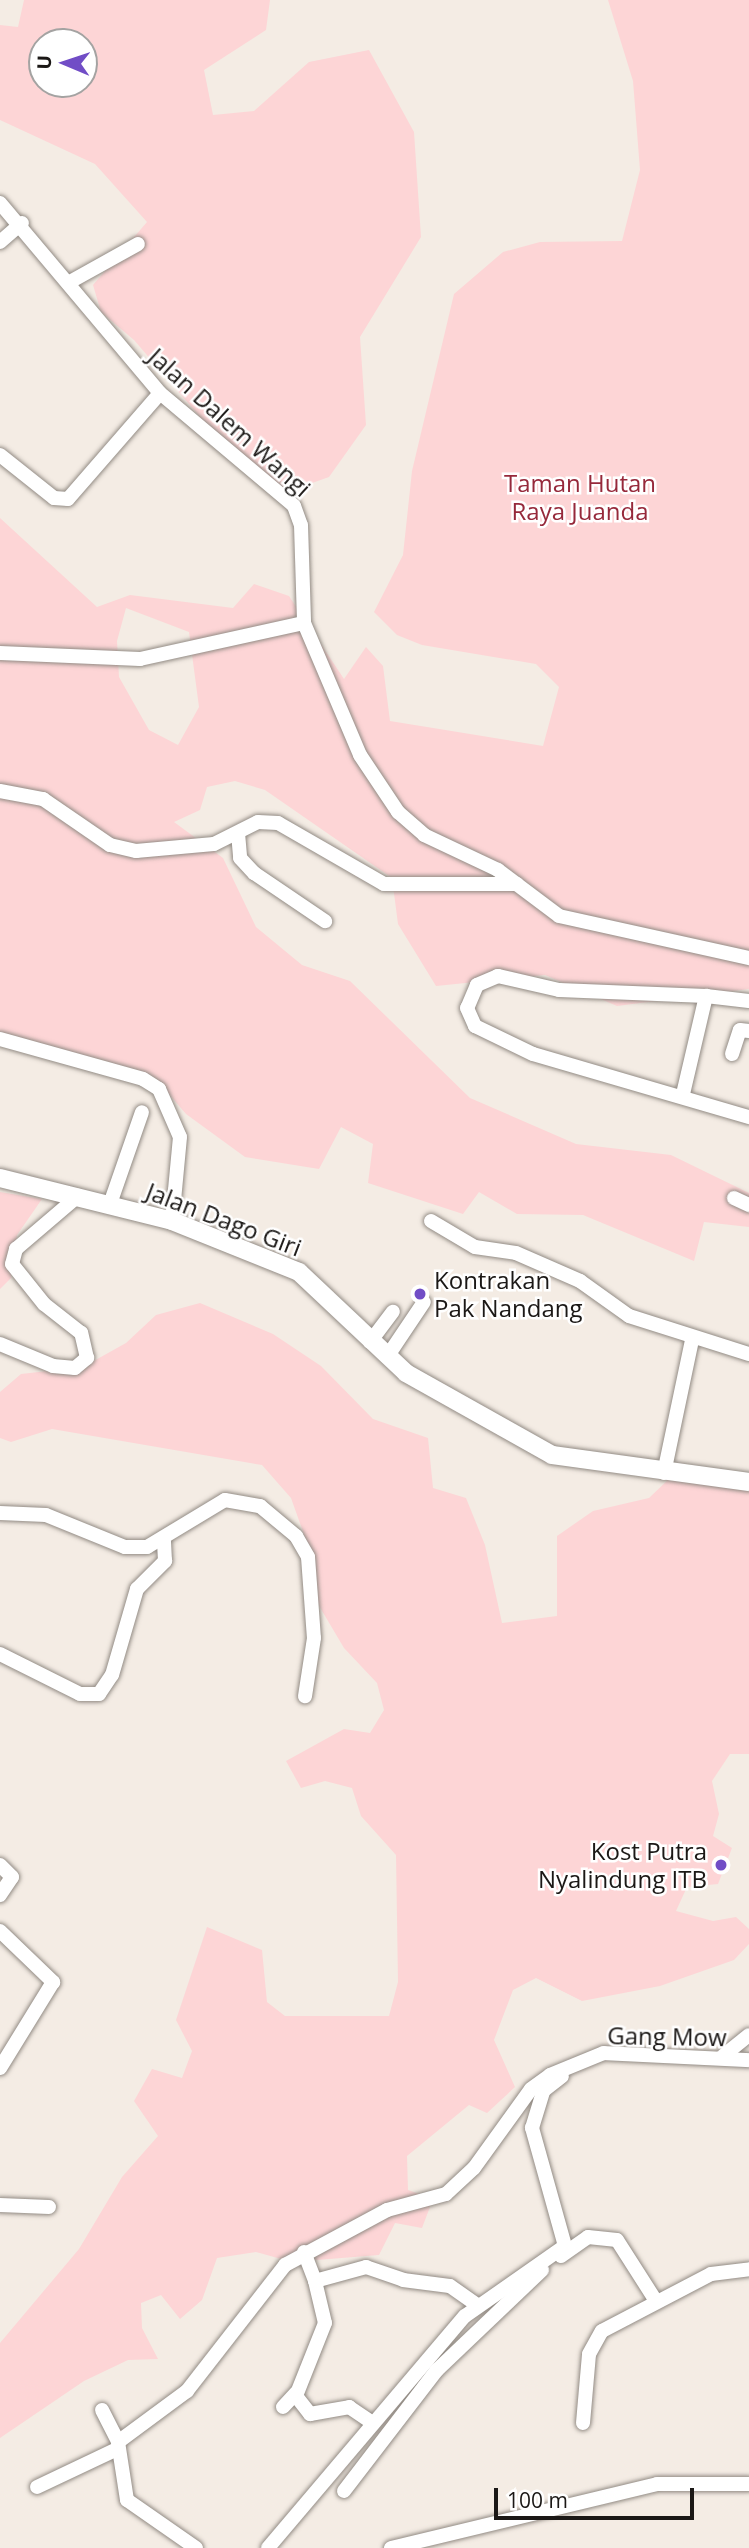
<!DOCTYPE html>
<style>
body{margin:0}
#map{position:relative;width:749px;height:2548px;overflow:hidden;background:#f4ece4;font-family:"Open Sans",sans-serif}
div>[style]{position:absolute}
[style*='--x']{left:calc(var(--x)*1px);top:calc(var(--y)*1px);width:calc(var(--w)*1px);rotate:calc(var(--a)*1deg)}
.green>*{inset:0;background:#fdd5d6}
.roads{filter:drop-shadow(0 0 2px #928b84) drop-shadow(0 0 2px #928b84)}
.minor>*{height:14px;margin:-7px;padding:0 7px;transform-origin:7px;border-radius:7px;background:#fff}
.major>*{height:18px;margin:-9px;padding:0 9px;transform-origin:9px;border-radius:9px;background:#fff}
.dots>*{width:19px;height:19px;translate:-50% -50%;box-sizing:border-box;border:4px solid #fff;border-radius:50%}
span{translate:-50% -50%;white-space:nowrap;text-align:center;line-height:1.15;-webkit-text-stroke:5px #fff;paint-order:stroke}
.street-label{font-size:24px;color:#1b1816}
.park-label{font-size:24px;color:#96293b}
.poi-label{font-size:24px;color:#1b1816}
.left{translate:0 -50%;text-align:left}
.right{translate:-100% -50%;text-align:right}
.north{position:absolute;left:28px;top:28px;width:70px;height:70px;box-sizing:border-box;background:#fff;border:2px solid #a4a3a2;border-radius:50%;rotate:272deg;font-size:19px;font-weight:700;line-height:28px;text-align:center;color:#1b1816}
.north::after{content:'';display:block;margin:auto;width:24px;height:32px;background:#714dc6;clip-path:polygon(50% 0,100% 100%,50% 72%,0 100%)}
.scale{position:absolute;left:494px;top:2488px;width:200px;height:32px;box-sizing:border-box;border:4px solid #1b1816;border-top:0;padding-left:9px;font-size:21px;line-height:24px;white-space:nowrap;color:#1b1816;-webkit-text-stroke:5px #fff;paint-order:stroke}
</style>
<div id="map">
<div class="green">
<div style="clip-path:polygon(evenodd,24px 0,270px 0,266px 30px,204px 70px,213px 115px,254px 111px,309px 62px,369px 50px,414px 132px,421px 237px,360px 337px,366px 425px,329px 477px,287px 492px,231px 453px,134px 340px,101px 312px,93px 285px,147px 222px,95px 164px,0 120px,0 25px,18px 27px,24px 0,42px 42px,84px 42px,84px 84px,42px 84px,42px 42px)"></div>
<div style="clip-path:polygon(evenodd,608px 0,749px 0,749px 989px,617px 1006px,545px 975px,436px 986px,398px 924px,392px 878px,265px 790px,235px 781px,207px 787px,200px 810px,174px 822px,223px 858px,256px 927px,302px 965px,350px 981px,470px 1098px,576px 1144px,671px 1155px,749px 1193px,749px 1227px,704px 1222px,694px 1261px,583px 1215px,517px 1214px,479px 1192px,463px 1214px,368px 1183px,373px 1144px,341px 1127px,319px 1169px,245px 1157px,186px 1114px,162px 1086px,0 1036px,0 518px,97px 607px,130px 595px,233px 608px,254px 584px,289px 596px,344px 679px,366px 647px,383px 666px,390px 721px,543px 746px,559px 687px,536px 664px,422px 645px,397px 635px,374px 612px,403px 555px,412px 471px,454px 294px,503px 252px,540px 242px,622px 241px,640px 170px,633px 81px,608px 0,126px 608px,189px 632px,199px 707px,178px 745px,149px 730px,119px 677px,117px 641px,126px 608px)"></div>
<div style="clip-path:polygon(0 1192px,42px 1199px,17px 1235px,11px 1278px,0 1289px)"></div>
<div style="clip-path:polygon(200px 1303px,273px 1334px,321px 1366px,373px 1419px,428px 1438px,433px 1488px,466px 1498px,485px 1545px,502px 1623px,557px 1616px,557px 1536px,593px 1511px,649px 1498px,672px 1476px,749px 1483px,749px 1754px,730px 1754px,712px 1781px,719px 1814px,713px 1836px,732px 1848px,718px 1884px,687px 1887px,676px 1911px,713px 1921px,736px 1917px,749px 1929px,749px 1944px,734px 1960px,660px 1986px,582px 2001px,536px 1978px,513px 1990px,494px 2040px,515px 2087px,487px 2113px,469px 2105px,407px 2156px,408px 2190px,433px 2199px,422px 2228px,395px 2223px,379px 2255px,292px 2262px,256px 2252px,217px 2258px,202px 2300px,180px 2319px,161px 2295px,141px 2303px,142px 2328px,158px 2359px,128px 2360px,84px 2381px,0 2438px,0 2343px,79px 2249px,122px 2177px,158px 2136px,134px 2101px,152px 2069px,182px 2078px,192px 2051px,176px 2020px,207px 1927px,262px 1950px,267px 2002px,285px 2016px,389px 2016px,398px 1982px,396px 1855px,361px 1816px,352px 1788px,325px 1781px,301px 1788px,286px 1761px,344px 1729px,370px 1733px,384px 1710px,377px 1683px,344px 1648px,315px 1599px,306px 1540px,291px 1498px,262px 1465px,52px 1429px,11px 1442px,0 1438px,0 1392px,21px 1374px,83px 1367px,126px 1343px,156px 1315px)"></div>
</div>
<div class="roads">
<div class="minor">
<div style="--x:0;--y:203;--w:248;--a:49.9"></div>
<div style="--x:160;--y:393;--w:175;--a:40.1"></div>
<div style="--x:294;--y:506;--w:20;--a:70"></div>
<div style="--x:301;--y:525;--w:98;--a:88.2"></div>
<div style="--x:304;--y:623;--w:143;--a:67"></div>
<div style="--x:360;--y:755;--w:69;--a:56.3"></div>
<div style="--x:398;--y:812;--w:35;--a:41"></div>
<div style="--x:424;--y:835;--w:82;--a:25.3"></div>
<div style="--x:498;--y:870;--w:76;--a:37"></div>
<div style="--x:559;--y:916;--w:195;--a:12.5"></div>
<div style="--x:0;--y:242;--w:29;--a:-41"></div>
<div style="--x:68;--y:283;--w:80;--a:-29.1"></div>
<div style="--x:0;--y:455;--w:69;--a:38.5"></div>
<div style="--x:54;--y:498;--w:14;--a:4"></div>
<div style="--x:68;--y:499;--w:140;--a:-49"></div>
<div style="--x:0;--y:653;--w:140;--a:2.5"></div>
<div style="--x:140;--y:659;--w:168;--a:-12.4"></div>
<div style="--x:0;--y:791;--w:44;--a:10.5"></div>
<div style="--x:43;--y:799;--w:81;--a:34.5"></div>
<div style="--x:110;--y:845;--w:27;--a:13"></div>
<div style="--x:136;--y:851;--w:78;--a:-5.1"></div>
<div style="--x:214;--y:844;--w:49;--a:-26.6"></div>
<div style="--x:258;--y:822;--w:20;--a:3"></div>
<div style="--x:278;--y:823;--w:122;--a:29.9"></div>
<div style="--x:384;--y:884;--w:133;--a:0"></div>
<div style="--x:238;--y:833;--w:25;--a:85"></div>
<div style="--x:240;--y:858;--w:21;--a:47"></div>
<div style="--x:254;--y:873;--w:86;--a:34.1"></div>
<div style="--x:706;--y:996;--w:147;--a:-177.7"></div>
<div style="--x:559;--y:990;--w:63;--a:-167.1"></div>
<div style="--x:498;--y:976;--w:23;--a:157"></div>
<div style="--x:477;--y:985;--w:25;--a:113"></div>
<div style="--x:467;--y:1008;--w:20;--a:66"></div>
<div style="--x:475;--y:1026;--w:64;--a:25.8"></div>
<div style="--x:533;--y:1054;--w:225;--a:16.3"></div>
<div style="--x:0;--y:1039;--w:148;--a:15.6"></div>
<div style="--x:143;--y:1079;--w:19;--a:32"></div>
<div style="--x:159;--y:1089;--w:52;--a:66.4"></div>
<div style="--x:180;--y:1137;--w:84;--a:95.4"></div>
<div style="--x:732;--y:1054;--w:25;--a:-72"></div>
<div style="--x:740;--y:1030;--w:9;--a:6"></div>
<div style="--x:683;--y:1094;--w:101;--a:-76.8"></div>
<div style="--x:706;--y:996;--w:43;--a:6.6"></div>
<div style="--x:734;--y:1198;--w:17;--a:25"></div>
<div style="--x:110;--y:1204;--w:97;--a:-70.8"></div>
<div style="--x:431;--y:1221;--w:51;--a:30.6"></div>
<div style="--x:475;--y:1247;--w:41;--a:8.3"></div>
<div style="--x:516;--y:1253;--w:70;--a:23.6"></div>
<div style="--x:580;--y:1281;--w:60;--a:35.5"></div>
<div style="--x:629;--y:1316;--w:126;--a:17.6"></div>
<div style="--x:370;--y:1342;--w:38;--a:-53"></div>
<div style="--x:0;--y:1344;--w:57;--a:22.5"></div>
<div style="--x:53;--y:1366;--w:22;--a:5"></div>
<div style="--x:75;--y:1368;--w:16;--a:-40"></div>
<div style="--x:87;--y:1358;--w:26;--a:-103"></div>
<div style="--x:81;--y:1333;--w:47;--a:-141.9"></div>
<div style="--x:44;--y:1304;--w:51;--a:-128.7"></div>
<div style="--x:12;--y:1264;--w:16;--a:-75"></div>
<div style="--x:16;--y:1249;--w:82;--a:-40.5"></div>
<div style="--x:387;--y:1357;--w:66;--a:-56.1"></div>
<div style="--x:664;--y:1473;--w:136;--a:-78.1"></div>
<div style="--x:0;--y:1513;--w:46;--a:2.5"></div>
<div style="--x:46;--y:1515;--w:85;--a:22.1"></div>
<div style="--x:125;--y:1547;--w:22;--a:0"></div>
<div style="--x:147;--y:1547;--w:91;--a:-31.1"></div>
<div style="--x:225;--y:1500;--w:36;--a:10"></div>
<div style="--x:260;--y:1506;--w:47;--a:39.8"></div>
<div style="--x:296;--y:1536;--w:24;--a:60"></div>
<div style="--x:308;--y:1557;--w:81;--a:85.8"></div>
<div style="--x:314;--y:1638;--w:59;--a:98.8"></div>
<div style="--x:0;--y:1654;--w:89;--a:26.6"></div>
<div style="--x:80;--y:1694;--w:19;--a:0"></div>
<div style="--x:99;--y:1694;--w:23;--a:-56"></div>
<div style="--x:112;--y:1675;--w:90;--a:-73.8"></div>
<div style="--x:137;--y:1589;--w:40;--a:-45"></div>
<div style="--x:165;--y:1561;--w:21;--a:-93"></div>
<div style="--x:0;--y:1865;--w:17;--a:45"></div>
<div style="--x:12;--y:1877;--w:22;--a:124"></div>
<div style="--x:0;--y:1931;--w:74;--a:43.9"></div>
<div style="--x:53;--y:1982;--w:101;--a:121.6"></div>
<div style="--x:723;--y:2056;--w:33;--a:-39"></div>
<div style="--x:0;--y:2205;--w:49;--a:2.3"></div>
<div style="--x:304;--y:2252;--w:31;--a:69"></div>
<div style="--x:315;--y:2281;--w:53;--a:-15.4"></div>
<div style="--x:366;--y:2267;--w:39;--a:19"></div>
<div style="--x:403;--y:2280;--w:47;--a:7.3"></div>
<div style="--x:450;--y:2286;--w:33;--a:35"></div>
<div style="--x:561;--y:2256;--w:33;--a:-35"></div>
<div style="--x:588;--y:2237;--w:29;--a:6"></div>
<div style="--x:617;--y:2240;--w:72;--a:57.4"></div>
<div style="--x:315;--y:2281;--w:43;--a:76.6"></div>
<div style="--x:325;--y:2323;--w:79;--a:111.7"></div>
<div style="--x:296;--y:2396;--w:23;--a:52"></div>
<div style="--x:310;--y:2414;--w:40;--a:-10"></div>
<div style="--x:349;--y:2407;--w:29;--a:34"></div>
<div style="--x:283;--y:2407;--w:19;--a:-47"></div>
<div style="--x:102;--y:2410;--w:36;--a:63"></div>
<div style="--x:583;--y:2423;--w:69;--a:-85"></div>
<div style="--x:589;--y:2354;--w:26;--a:-61"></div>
<div style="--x:602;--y:2331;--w:123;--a:-27.6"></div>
<div style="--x:711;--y:2274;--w:38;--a:-7"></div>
<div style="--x:37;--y:2487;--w:89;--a:-25.4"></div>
<div style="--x:344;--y:2491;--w:153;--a:-52.5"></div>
<div style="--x:437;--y:2370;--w:145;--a:-43.6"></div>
<div style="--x:196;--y:2548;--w:84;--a:-145.2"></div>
<div style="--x:127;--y:2500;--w:59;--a:-98.8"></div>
<div style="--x:118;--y:2442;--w:86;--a:-36.5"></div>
<div style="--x:187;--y:2391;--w:160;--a:-52.1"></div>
<div style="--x:285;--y:2265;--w:116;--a:-28.3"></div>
<div style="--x:387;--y:2210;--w:61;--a:-15.2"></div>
<div style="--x:446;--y:2194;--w:38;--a:-43"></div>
<div style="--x:474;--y:2168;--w:97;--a:-54.2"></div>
<div style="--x:531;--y:2089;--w:24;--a:-36"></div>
<div style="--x:550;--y:2075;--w:58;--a:-22.2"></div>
<div style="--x:604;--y:2053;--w:145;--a:2.8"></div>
<div style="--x:268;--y:2548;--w:304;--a:-49.7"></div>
<div style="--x:465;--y:2316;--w:122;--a:-35"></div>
<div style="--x:565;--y:2246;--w:123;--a:-105.6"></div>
<div style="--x:532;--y:2128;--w:39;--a:-73"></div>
<div style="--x:543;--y:2091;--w:24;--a:-38"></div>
<div style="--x:391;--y:2548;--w:274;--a:-13.5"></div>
<div style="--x:657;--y:2484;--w:92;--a:0"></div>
</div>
<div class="major">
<div style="--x:0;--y:1178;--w:177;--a:14"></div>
<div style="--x:172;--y:1221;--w:137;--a:21.9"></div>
<div style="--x:299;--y:1272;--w:147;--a:43.3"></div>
<div style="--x:406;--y:1373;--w:167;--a:29.3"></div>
<div style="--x:552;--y:1455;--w:199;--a:7.8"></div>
</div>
</div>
<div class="dots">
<div style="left:420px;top:1294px;background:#714dc6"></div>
<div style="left:721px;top:1865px;background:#714dc6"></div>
</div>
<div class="street-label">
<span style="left:230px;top:422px;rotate:42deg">Jalan Dalem Wangi</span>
<span style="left:224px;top:1219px;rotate:21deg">Jalan Dago Giri</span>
<span style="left:667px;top:2036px;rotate:1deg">Gang Mow</span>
</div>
<div class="park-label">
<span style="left:580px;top:497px">Taman Hutan<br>Raya Juanda</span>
</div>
<div class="poi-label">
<span class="left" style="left:434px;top:1294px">Kontrakan<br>Pak Nandang</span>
<span class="right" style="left:707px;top:1865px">Kost Putra<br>Nyalindung ITB</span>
</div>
<div class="north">U</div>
<div class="scale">100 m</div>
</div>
